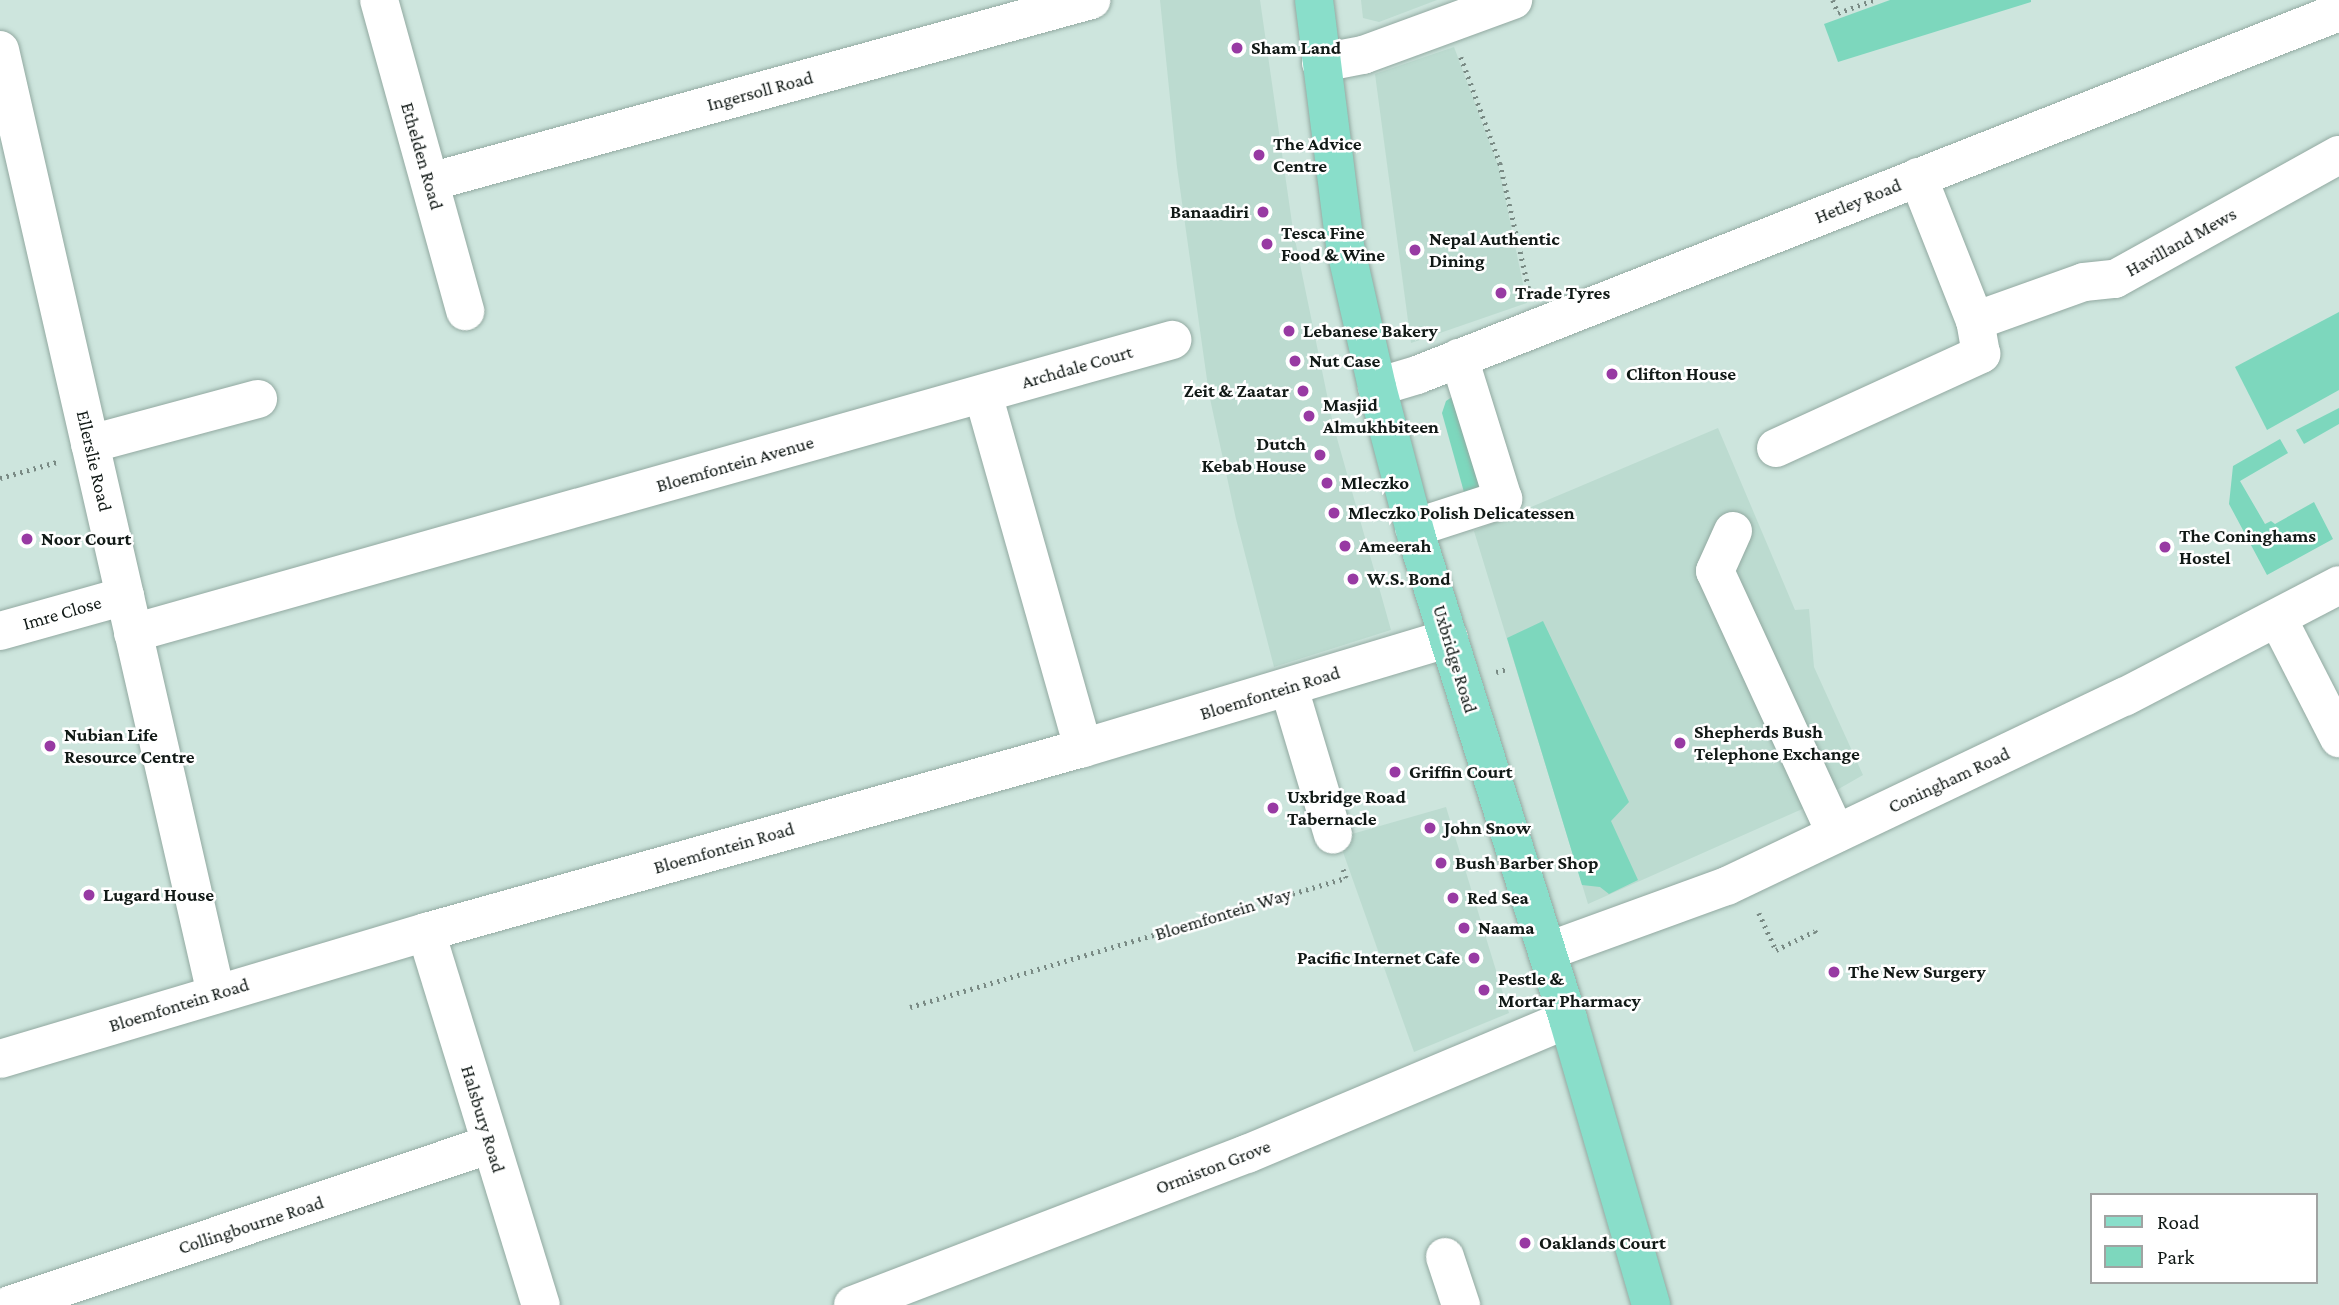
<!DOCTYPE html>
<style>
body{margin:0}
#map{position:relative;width:2339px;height:1305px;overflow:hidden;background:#cde5dd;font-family:"Crimson Pro",serif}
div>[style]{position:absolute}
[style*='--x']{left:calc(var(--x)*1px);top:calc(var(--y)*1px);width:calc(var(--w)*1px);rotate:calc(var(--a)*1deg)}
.built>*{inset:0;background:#bcdbd0}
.green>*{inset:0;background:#7dd7bd}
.path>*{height:4.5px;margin-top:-2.25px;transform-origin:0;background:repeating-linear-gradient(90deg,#798a84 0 2px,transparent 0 7px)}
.roads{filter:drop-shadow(0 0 2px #92a9a1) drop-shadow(0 0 2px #92a9a1)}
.minor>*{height:38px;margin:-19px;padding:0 19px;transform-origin:19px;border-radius:19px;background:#fff}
.major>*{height:38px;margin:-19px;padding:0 19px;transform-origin:19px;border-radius:19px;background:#89deca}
.dots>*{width:19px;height:19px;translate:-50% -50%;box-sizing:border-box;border:4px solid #fff;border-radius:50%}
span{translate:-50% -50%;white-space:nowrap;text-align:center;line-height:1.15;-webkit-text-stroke:5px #fff;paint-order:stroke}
.poi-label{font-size:19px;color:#111916;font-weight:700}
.left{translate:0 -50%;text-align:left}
.right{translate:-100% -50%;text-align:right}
.street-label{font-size:19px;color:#111916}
.legend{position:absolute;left:2090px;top:1193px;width:228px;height:91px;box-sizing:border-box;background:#fff;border:2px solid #a0a3a2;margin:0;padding:9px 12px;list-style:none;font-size:21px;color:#111916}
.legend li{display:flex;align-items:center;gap:14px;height:35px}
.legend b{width:35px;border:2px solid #a0a3a2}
</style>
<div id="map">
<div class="built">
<div style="clip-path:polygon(1160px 0,1260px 0,1293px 230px,1333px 424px,1391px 630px,1274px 667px,1236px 519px,1209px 394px,1177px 167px)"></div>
<div style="clip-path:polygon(1361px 0,1437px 0,1379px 22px,1363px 18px)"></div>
<div style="clip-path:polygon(1454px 47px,1499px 168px,1527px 303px,1411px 343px,1375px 74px)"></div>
<div style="clip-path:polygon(1718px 428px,1795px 610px,1809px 609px,1814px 667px,1863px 775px,1809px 806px,1588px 904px,1474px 531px)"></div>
<div style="clip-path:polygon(1446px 807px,1509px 1013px,1414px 1052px,1338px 838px)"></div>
</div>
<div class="green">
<div style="clip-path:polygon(1890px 0,2031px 0,2031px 2px,1838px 62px,1824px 24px)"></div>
<div style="clip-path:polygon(2339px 312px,2339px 390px,2267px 430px,2235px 367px)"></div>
<div style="clip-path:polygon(1452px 397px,1490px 494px,1467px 503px,1442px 413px,1446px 401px)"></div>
<div style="clip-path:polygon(2339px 408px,2339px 424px,2304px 444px,2296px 430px)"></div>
<div style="clip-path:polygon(2280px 439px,2288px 453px,2240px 481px,2265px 524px,2271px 521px,2275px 524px,2314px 502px,2333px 539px,2267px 575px,2229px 504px,2233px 466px)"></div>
<div style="clip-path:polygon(1543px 621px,1629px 802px,1611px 821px,1638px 880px,1609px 894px,1600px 887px,1582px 885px,1507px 638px)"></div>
</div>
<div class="path">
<div style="--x:1833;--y:0;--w:14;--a:69"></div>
<div style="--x:1838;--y:13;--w:38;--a:-20"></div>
<div style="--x:1461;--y:57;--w:113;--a:69.8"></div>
<div style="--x:1500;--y:163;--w:130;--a:77.1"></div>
<div style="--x:0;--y:478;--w:59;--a:-15.7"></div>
<div style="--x:1496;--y:672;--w:11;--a:-15"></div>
<div style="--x:1759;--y:913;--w:41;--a:65.3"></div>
<div style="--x:1776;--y:950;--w:43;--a:-26"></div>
<div style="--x:1815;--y:931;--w:4;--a:56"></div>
<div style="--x:910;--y:1007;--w:455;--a:-16.5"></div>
<div style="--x:1346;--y:878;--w:9;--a:-111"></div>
</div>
<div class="roads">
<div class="minor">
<div style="--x:379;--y:0;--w:323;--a:74.5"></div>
<div style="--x:0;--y:50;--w:968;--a:77.11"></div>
<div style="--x:1321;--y:63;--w:43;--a:-10.8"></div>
<div style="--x:1363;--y:55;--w:160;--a:-20.1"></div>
<div style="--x:1918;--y:177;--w:155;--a:68.4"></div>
<div style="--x:1975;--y:321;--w:116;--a:-19.7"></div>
<div style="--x:2084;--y:282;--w:31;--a:-6"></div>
<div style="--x:2115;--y:279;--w:256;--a:-29"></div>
<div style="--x:430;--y:182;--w:686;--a:-15.39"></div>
<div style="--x:1377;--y:387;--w:42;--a:-16.7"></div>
<div style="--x:1417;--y:375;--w:991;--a:-21.49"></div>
<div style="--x:983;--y:394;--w:368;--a:74.2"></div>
<div style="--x:90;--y:444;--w:174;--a:-15"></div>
<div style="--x:1776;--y:448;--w:226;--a:-24.6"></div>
<div style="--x:1981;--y:354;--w:34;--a:-100"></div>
<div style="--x:1414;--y:528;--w:94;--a:-18"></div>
<div style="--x:1503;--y:499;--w:148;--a:-107.3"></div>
<div style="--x:1733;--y:531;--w:44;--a:114.2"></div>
<div style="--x:1715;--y:571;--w:289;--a:65.3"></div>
<div style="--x:2278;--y:619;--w:134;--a:62.9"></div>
<div style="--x:0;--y:631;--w:130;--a:-15.6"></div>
<div style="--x:133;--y:633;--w:1080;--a:-15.75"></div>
<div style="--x:1289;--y:688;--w:153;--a:73.3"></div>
<div style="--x:426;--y:932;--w:390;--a:72.9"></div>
<div style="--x:1548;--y:951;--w:190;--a:-20"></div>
<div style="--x:1727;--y:886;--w:440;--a:-25.5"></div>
<div style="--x:2124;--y:697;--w:242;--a:-27.5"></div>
<div style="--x:0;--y:1059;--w:445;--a:-16.6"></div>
<div style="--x:426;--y:932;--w:682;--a:-15.65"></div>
<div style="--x:1083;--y:748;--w:382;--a:-16.7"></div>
<div style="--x:1445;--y:1257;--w:51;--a:71.6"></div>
<div style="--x:10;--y:1305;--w:507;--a:-18.51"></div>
<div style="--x:853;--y:1305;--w:422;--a:-21"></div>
<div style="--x:1247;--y:1154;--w:348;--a:-22.8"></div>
</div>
<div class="major">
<div style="--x:1314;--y:0;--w:248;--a:82.8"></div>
<div style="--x:1345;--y:246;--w:145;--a:77.2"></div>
<div style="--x:1377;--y:387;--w:156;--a:75.2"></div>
<div style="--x:1417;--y:538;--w:504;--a:72.57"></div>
<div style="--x:1568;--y:1019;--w:298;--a:73.8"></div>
</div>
</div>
<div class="dots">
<div style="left:1237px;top:48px;background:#983aa3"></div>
<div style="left:1259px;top:155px;background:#983aa3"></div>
<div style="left:1263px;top:212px;background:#983aa3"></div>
<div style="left:1267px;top:244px;background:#983aa3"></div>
<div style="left:1415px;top:250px;background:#983aa3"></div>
<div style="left:1501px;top:293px;background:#983aa3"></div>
<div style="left:1289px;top:331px;background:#983aa3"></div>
<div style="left:1295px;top:361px;background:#983aa3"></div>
<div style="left:1612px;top:374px;background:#983aa3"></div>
<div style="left:1303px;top:391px;background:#983aa3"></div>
<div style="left:1309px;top:416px;background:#983aa3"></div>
<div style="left:1320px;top:455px;background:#983aa3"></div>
<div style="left:1327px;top:483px;background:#983aa3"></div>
<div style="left:1334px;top:513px;background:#983aa3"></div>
<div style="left:27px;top:539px;background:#983aa3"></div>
<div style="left:1345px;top:546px;background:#983aa3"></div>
<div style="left:2165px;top:547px;background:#983aa3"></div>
<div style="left:1353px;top:579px;background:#983aa3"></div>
<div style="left:1680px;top:743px;background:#983aa3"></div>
<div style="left:50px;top:746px;background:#983aa3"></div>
<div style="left:1395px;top:772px;background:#983aa3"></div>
<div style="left:1273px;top:808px;background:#983aa3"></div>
<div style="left:1430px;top:828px;background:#983aa3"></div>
<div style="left:1441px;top:863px;background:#983aa3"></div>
<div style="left:89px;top:895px;background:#983aa3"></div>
<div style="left:1453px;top:898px;background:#983aa3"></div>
<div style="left:1464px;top:928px;background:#983aa3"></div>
<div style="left:1474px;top:958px;background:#983aa3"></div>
<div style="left:1834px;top:972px;background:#983aa3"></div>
<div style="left:1484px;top:990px;background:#983aa3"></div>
<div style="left:1525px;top:1243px;background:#983aa3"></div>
</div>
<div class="poi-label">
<span class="left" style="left:1251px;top:48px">Sham Land</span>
<span class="left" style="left:1273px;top:155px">The Advice<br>Centre</span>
<span class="right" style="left:1249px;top:212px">Banaadiri</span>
<span class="left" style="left:1281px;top:244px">Tesca Fine<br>Food &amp; Wine</span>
<span class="left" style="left:1429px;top:250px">Nepal Authentic<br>Dining</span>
<span class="left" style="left:1515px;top:293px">Trade Tyres</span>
<span class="left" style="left:1303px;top:331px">Lebanese Bakery</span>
<span class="left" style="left:1309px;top:361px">Nut Case</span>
<span class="left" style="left:1626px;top:374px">Clifton House</span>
<span class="right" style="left:1289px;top:391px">Zeit &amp; Zaatar</span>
<span class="left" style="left:1323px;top:416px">Masjid<br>Almukhbiteen</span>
<span class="right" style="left:1306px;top:455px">Dutch<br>Kebab House</span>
<span class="left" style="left:1341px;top:483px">Mleczko</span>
<span class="left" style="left:1348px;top:513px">Mleczko Polish Delicatessen</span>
<span class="left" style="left:2179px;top:547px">The Coninghams<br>Hostel</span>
<span class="left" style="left:41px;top:539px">Noor Court</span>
<span class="left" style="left:1359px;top:546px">Ameerah</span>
<span class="left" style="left:1367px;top:579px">W.S. Bond</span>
<span class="left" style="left:1694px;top:743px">Shepherds Bush<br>Telephone Exchange</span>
<span class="left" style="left:64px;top:746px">Nubian Life<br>Resource Centre</span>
<span class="left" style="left:1409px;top:772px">Griffin Court</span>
<span class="left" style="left:1287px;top:808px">Uxbridge Road<br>Tabernacle</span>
<span class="left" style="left:1444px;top:828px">John Snow</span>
<span class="left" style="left:1455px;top:863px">Bush Barber Shop</span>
<span class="left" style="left:103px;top:895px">Lugard House</span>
<span class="left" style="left:1467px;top:898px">Red Sea</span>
<span class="left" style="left:1478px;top:928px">Naama</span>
<span class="right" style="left:1460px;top:958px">Pacific Internet Cafe</span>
<span class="left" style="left:1848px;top:972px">The New Surgery</span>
<span class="left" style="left:1498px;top:990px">Pestle &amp;<br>Mortar Pharmacy</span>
<span class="left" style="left:1539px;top:1243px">Oaklands Court</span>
</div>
<div class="street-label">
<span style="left:760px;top:91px;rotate:-15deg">Ingersoll Road</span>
<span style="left:422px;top:156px;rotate:74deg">Ethelden Road</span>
<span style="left:1858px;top:201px;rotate:-22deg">Hetley Road</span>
<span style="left:2181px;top:242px;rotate:-29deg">Havilland Mews</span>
<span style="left:1077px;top:367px;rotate:-16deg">Archdale Court</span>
<span style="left:94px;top:461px;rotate:77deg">Ellerslie Road</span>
<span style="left:735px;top:464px;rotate:-16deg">Bloemfontein Avenue</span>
<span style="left:62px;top:613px;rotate:-16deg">Imre Close</span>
<span style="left:1455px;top:659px;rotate:73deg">Uxbridge Road</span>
<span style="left:1270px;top:693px;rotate:-17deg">Bloemfontein Road</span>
<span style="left:1949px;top:780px;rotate:-25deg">Coningham Road</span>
<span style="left:724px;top:848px;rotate:-16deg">Bloemfontein Road</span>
<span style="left:1223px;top:914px;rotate:-17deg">Bloemfontein Way</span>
<span style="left:179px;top:1005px;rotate:-17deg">Bloemfontein Road</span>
<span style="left:483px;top:1119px;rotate:73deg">Halsbury Road</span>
<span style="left:1213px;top:1167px;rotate:-21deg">Ormiston Grove</span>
<span style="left:251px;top:1225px;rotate:-18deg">Collingbourne Road</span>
</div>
<ul class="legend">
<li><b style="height:9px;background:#89deca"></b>Road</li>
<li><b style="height:19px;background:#7dd7bd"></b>Park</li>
</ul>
</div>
